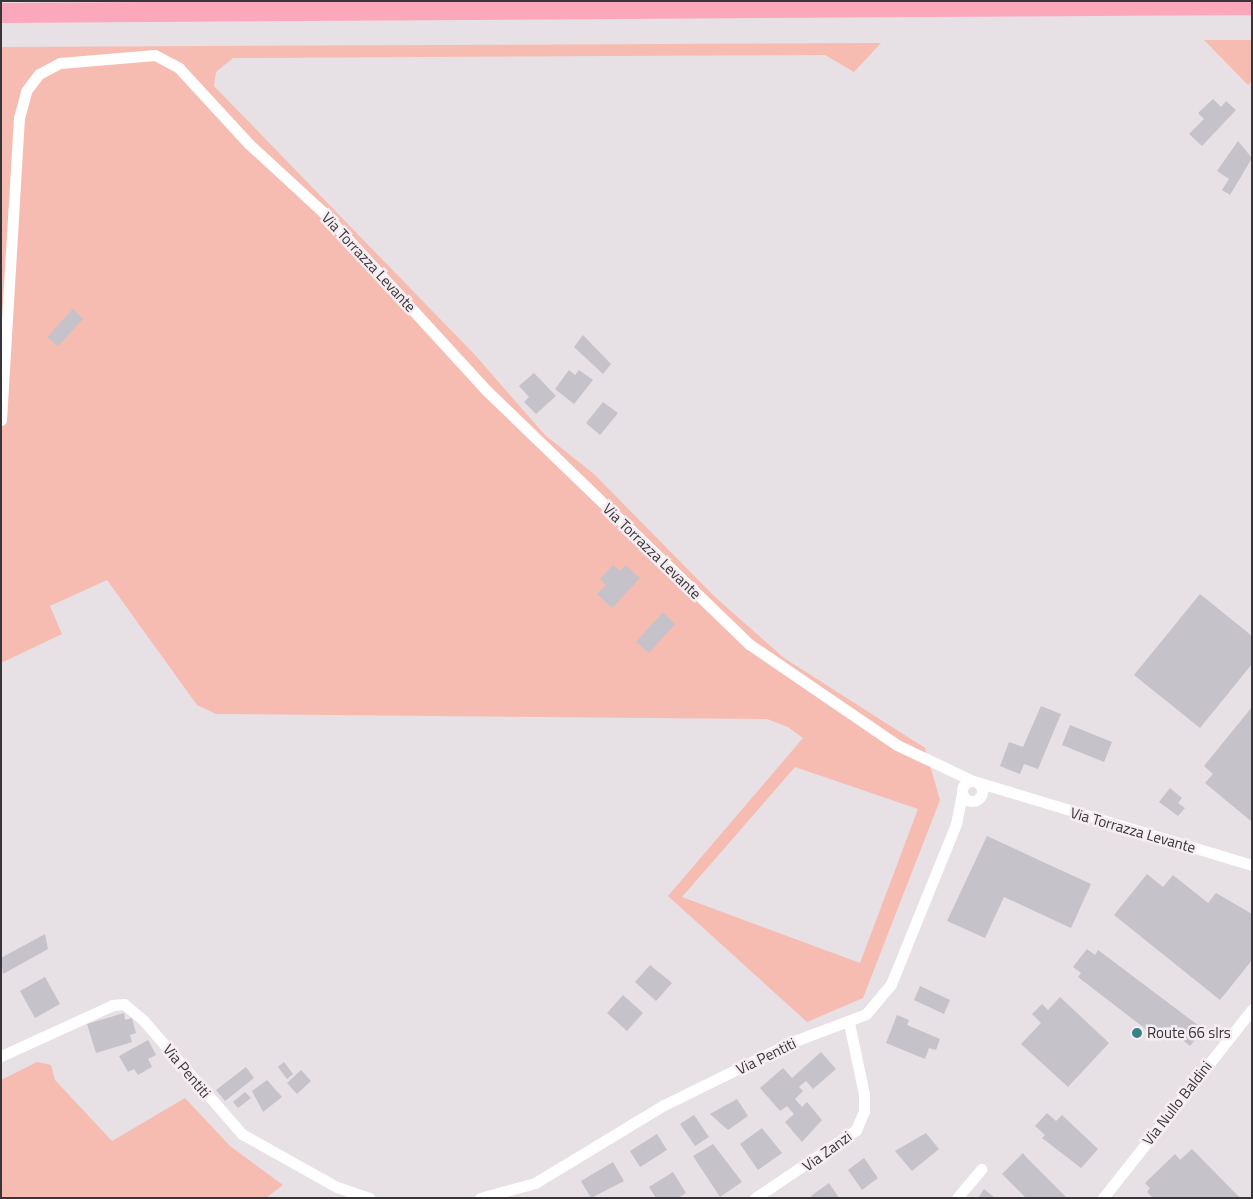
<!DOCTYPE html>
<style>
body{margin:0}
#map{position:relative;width:1253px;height:1199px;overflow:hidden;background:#e7e0e5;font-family:"Titillium Web",sans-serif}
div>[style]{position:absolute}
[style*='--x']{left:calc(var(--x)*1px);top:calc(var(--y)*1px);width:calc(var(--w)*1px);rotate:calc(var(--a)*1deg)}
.green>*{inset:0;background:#f6bcb1}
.building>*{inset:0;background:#c5c2c9}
.street>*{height:11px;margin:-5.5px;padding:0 5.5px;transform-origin:5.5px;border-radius:5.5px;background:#fff}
.street>.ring{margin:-5.5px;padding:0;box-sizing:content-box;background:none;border:11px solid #fff;border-radius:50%}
.highway>*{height:20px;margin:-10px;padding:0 10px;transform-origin:10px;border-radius:10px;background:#fca8bc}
.dots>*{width:14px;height:14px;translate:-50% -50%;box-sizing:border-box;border:2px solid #f5edf2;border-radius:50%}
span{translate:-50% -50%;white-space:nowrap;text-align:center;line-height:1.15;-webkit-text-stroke:5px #f5edf2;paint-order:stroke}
.street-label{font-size:15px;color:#373537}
.poi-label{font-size:15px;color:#373537}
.left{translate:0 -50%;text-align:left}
.frame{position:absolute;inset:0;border:2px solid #373537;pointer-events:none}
</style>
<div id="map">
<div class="green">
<div style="clip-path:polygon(1204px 40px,1252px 40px,1252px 81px,1248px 85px)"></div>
<div style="clip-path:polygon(evenodd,881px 43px,854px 72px,825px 55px,233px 58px,216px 72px,214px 86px,475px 355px,545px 435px,594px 474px,714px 596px,784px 658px,925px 748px,940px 800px,863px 998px,807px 1022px,668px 896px,803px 738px,788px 727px,767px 719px,216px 714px,197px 705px,107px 580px,50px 606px,62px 634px,1px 663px,1px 47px,881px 43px,795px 767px,918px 809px,860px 963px,682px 897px,795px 767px)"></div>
<div style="clip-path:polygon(37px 1062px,51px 1065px,55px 1080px,112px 1141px,185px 1098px,230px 1146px,283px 1185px,266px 1198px,1px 1198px,1px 1080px)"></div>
</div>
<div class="building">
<div style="clip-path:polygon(1213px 99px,1221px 107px,1226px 101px,1236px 110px,1202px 146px,1189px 134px,1204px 119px,1198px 113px)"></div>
<div style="clip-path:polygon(1238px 141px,1252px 158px,1230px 195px,1222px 190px,1229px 179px,1217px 171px)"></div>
<div style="clip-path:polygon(73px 309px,83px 319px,58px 346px,47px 337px)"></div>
<div style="clip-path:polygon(583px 335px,611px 364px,603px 374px,574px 347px)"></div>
<div style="clip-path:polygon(569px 370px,575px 375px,579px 370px,593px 380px,574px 404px,555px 389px)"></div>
<div style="clip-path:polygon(534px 373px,556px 396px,536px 414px,524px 402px,529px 397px,519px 386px)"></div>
<div style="clip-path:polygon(603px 402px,618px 413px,600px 435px,586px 423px)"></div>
<div style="clip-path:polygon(613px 565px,620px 571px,626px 565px,640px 578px,612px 608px,597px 594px,606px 585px,600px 579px)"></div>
<div style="clip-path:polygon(1200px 594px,1252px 636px,1252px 664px,1200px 728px,1134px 675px)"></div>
<div style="clip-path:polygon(663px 612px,675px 624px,649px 653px,636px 642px)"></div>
<div style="clip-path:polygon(1041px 706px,1061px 714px,1038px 769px,1024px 764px,1020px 774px,1000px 766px,1009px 742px,1023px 747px)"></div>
<div style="clip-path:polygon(1252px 707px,1252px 822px,1205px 783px,1213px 774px,1204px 766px)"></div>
<div style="clip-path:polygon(1070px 725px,1112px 742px,1104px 762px,1062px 745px)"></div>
<div style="clip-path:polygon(1170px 788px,1182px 798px,1178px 803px,1185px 808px,1178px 816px,1159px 802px)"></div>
<div style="clip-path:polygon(987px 836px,1091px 884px,1071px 928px,1004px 897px,985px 938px,947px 921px)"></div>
<div style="clip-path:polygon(1147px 874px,1163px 887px,1173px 875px,1208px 903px,1216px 893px,1252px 914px,1252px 960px,1220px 1000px,1114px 915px)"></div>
<div style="clip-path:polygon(45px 934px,48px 949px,3px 974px,1px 958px)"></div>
<div style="clip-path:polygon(1087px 949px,1095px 955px,1098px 950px,1203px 1029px,1190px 1046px,1168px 1028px,1160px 1040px,1078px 977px,1081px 973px,1073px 967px)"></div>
<div style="clip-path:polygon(650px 965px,672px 983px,656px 1001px,635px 982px)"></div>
<div style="clip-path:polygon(45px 977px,60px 1004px,35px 1018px,20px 991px)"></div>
<div style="clip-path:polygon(920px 986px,950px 1000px,944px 1014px,914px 1000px)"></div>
<div style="clip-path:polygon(623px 995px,643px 1013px,627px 1031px,607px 1013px)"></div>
<div style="clip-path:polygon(1060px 997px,1109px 1043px,1068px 1087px,1021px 1044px,1041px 1023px,1032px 1014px,1042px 1004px,1048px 1010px)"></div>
<div style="clip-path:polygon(124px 1013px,125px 1020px,132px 1018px,136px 1033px,130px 1035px,132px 1042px,96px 1053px,87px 1024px)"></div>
<div style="clip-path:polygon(897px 1015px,909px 1020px,907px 1025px,940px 1039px,936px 1050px,929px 1048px,925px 1059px,886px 1043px)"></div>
<div style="clip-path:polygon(148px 1040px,156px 1055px,148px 1059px,152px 1067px,138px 1075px,134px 1069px,128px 1072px,119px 1056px)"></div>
<div style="clip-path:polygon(821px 1052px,836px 1069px,813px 1089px,806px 1081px,799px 1087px,803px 1091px,795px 1099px,802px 1107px,807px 1102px,822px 1120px,802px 1142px,785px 1122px,794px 1114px,787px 1106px,780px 1111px,760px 1088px,783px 1068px,792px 1078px)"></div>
<div style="clip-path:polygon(284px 1062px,293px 1074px,287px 1079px,278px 1067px)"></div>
<div style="clip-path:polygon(246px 1067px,254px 1078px,225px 1101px,216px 1090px)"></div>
<div style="clip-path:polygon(301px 1070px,311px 1081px,297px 1094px,287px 1083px)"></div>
<div style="clip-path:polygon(267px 1080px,282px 1097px,263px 1112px,252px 1091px)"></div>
<div style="clip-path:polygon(245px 1092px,251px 1098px,238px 1108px,233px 1102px)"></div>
<div style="clip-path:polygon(737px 1099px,748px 1116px,728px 1130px,710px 1114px)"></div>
<div style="clip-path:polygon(1047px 1113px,1056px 1121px,1062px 1115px,1098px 1149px,1081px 1168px,1042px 1138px,1045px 1135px,1035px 1126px)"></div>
<div style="clip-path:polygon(694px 1115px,709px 1137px,695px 1146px,680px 1124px)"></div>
<div style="clip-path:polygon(762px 1128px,782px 1153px,758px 1170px,740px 1144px)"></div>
<div style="clip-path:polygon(926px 1133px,939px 1149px,912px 1171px,895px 1151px)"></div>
<div style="clip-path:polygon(657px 1134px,667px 1150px,640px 1167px,630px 1151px)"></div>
<div style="clip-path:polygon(713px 1144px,742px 1182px,720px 1197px,693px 1156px)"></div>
<div style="clip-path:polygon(1192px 1149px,1240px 1198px,1153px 1198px,1147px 1192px,1150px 1188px,1145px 1183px,1175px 1154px,1180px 1160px)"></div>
<div style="clip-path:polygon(1023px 1153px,1027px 1158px,1067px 1198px,1026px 1198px,1002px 1174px)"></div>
<div style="clip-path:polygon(864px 1158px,878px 1178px,862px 1190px,848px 1170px)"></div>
<div style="clip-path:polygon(613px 1162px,624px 1181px,591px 1198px,581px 1181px)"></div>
<div style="clip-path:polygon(673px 1172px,686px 1193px,678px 1198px,656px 1198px,649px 1187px)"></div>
<div style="clip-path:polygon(829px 1183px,839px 1198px,813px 1198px,811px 1196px)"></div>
<div style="clip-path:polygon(984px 1189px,995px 1198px,978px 1198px)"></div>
</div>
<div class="street">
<div style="--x:1;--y:420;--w:303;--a:-86.6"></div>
<div style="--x:19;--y:118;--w:28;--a:-75"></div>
<div style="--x:26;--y:91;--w:21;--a:-53"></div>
<div style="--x:39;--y:74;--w:24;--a:-28"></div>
<div style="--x:60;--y:63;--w:95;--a:-4.8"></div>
<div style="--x:155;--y:55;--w:27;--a:28"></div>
<div style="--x:179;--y:68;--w:103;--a:47.4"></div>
<div style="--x:249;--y:144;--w:100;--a:42.6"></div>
<div style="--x:323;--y:212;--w:241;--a:47.5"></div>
<div style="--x:486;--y:390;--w:366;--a:44"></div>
<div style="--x:749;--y:644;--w:179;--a:34.3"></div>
<div style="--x:897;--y:745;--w:84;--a:25.3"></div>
<div class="ring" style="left:962px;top:781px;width:9px;height:9px"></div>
<div style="--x:977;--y:782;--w:287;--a:16.8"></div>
<div style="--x:1;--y:1056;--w:123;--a:-24.5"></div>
<div style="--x:113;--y:1005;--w:11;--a:-5"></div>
<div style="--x:124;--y:1004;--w:26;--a:40"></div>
<div style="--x:144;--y:1021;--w:150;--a:49.1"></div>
<div style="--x:242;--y:1134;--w:109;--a:29.2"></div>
<div style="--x:337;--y:1187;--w:34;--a:19"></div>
<div style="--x:480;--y:1198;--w:57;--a:-15.3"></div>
<div style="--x:535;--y:1183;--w:151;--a:-31.2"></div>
<div style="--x:664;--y:1105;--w:143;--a:-26.2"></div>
<div style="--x:792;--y:1042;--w:79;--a:-20.7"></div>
<div style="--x:866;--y:1014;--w:39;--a:-50"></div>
<div style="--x:891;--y:984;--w:173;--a:-67.9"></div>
<div style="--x:956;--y:824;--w:31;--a:-79"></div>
<div style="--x:755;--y:1198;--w:122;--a:-34"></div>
<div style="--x:856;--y:1130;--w:21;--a:-67"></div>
<div style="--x:864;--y:1111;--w:17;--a:-90"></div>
<div style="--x:864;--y:1094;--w:73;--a:-101.9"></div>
<div style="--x:957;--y:1198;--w:38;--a:-50"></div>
<div style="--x:1103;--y:1198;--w:241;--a:-51.7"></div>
</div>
<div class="highway">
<div style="--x:1;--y:13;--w:1251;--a:-0.37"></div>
</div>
<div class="dots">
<div style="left:1137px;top:1033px;background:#3a8385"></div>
</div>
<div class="street-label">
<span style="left:369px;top:262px;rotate:47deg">Via Torrazza Levante</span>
<span style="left:652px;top:551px;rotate:44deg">Via Torrazza Levante</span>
<span style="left:1133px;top:830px;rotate:16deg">Via Torrazza Levante</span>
<span style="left:766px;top:1056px;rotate:-26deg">Via Pentiti</span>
<span style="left:187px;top:1071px;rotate:50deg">Via Pentiti</span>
<span style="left:1177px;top:1103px;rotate:-52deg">Via Nullo Baldini</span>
<span style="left:827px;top:1151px;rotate:-36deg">Via Zanzi</span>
</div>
<div class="poi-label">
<span class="left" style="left:1147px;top:1033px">Route 66 slrs</span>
</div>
<div class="frame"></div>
</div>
